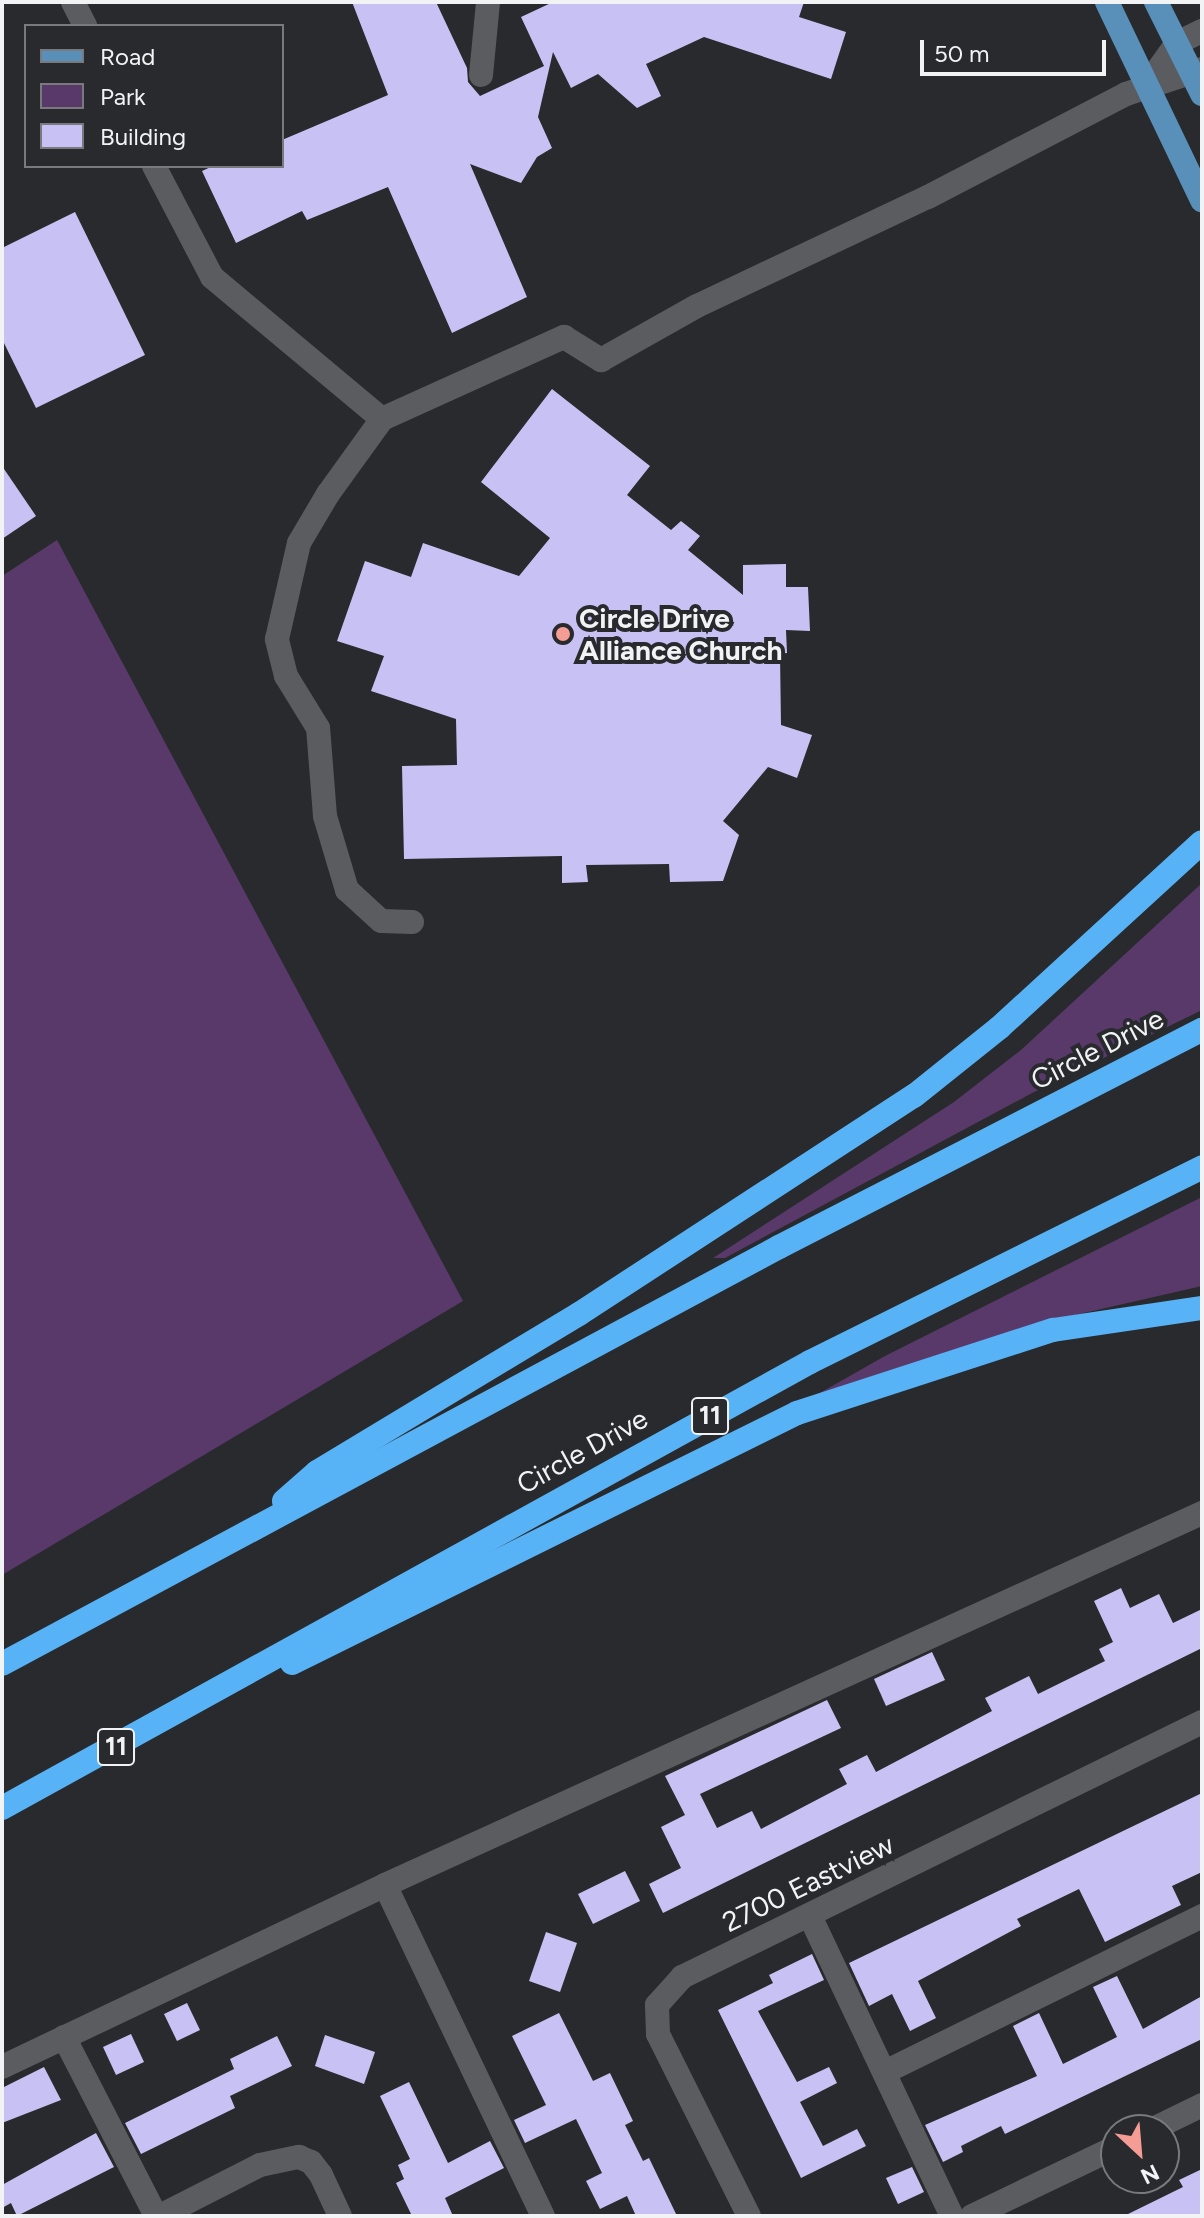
<!DOCTYPE html>
<style>
body{margin:0}
#map{position:relative;width:1204px;height:2218px;overflow:hidden;background:#282a2d;font-family:Figtree,sans-serif}
div>[style]{position:absolute}
[style*='--x']{left:calc(var(--x)*1px);top:calc(var(--y)*1px);width:calc(var(--w)*1px);rotate:calc(var(--a)*1deg)}
.green>*{inset:0;background:#59396a}
.building>*{inset:0;background:#c7c2f3}
.minor>*{height:24px;margin:-12px;padding:0 12px;transform-origin:12px;border-radius:12px;background:#5a5c60}
.major>*{height:24px;margin:-12px;padding:0 12px;transform-origin:12px;border-radius:12px;background:#5890b9}
.highway>*{height:24px;margin:-12px;padding:0 12px;transform-origin:12px;border-radius:12px;background:#57b3f5}
.dots>*{width:22px;height:22px;translate:-50% -50%;box-sizing:border-box;border:4px solid #282a2d;border-radius:50%}
span{translate:-50% -50%;white-space:nowrap;text-align:center;line-height:1.15;-webkit-text-stroke:8px #282a2d;paint-order:stroke}
.shield-label span{padding:2px 6px;background:#282a2d;border:2px solid;border-radius:6px;-webkit-text-stroke-width:0}
.shield-label{font-size:26px;color:#f2f3f5;font-weight:700}
.poi-label{font-size:28px;color:#f2f3f5;font-weight:700}
.left{translate:0 -50%;text-align:left}
.street-label{font-size:28px;color:#f2f3f5}
.frame{position:absolute;inset:0;border:4px solid #f2f3f5;pointer-events:none}
.legend{position:absolute;left:24px;top:24px;width:260px;height:144px;box-sizing:border-box;background:#282a2d;border:2px solid #797a7d;margin:0;padding:10px 14px;list-style:none;font-size:24px;color:#f2f3f5}
.legend li{display:flex;align-items:center;gap:16px;height:40px}
.legend b{width:40px;border:2px solid #797a7d}
.north{position:absolute;left:1100px;top:2114px;width:80px;height:80px;box-sizing:border-box;background:#282a2d;border:2px solid #797a7d;border-radius:50%;rotate:154deg;font-size:22px;font-weight:700;line-height:32px;text-align:center;color:#f2f3f5}
.north::after{content:'';display:block;margin:auto;width:28px;height:36px;background:#f59c95;clip-path:polygon(50% 0,100% 100%,50% 72%,0 100%)}
.scale{position:absolute;left:920px;top:40px;width:186px;height:36px;box-sizing:border-box;border:4px solid #f2f3f5;border-top:0;padding-left:10px;font-size:24px;line-height:28px;white-space:nowrap;color:#f2f3f5;-webkit-text-stroke:6px #282a2d;paint-order:stroke}
</style>
<div id="map">
<div class="green">
<div style="clip-path:polygon(57px 540px,463px 1301px,2px 1575px,2px 576px)"></div>
<div style="clip-path:polygon(1202px 883px,1202px 1010px,1034px 1092px,725px 1258px,713px 1258px,954px 1102px,1021px 1050px)"></div>
<div style="clip-path:polygon(1202px 1197px,1202px 1286px,1040px 1323px,811px 1398px,885px 1356px)"></div>
</div>
<div class="building">
<div style="clip-path:polygon(352px 2px,436px 2px,467px 68px,468px 82px,480px 96px,544px 66px,521px 17px,553px 2px,804px 2px,799px 17px,846px 32px,831px 79px,704px 37px,646px 64px,661px 96px,637px 108px,598px 74px,571px 88px,553px 52px,538px 117px,552px 148px,537px 157px,521px 183px,470px 164px,527px 297px,452px 333px,388px 187px,307px 220px,302px 211px,236px 243px,202px 171px,213px 166px,282px 166px,282px 140px,388px 95px)"></div>
<div style="clip-path:polygon(75px 212px,145px 355px,36px 408px,2px 339px,2px 248px)"></div>
<div style="clip-path:polygon(552px 389px,650px 466px,627px 495px,671px 530px,681px 521px,700px 536px,688px 550px,743px 595px,743px 565px,786px 564px,786px 587px,808px 587px,810px 631px,786px 630px,787px 653px,780px 654px,781px 725px,812px 735px,797px 778px,768px 767px,723px 821px,739px 835px,723px 881px,670px 882px,669px 864px,586px 865px,588px 882px,562px 883px,562px 856px,404px 859px,402px 766px,457px 765px,456px 719px,371px 691px,384px 656px,337px 641px,365px 561px,411px 577px,423px 543px,519px 576px,550px 538px,481px 482px)"></div>
<div style="clip-path:polygon(2px 466px,36px 516px,2px 539px)"></div>
<div style="clip-path:polygon(1121px 1588px,1130px 1608px,1159px 1594px,1173px 1623px,1202px 1609px,1202px 1648px,663px 1913px,649px 1884px,681px 1868px,661px 1827px,685px 1815px,665px 1776px,827px 1700px,841px 1728px,700px 1794px,717px 1828px,752px 1811px,761px 1829px,847px 1784px,839px 1769px,867px 1755px,876px 1772px,992px 1711px,985px 1698px,1029px 1676px,1038px 1694px,1105px 1661px,1099px 1649px,1113px 1642px,1094px 1601px)"></div>
<div style="clip-path:polygon(932px 1652px,945px 1680px,886px 1706px,874px 1679px)"></div>
<div style="clip-path:polygon(1202px 1793px,1202px 1872px,1172px 1886px,1181px 1905px,1105px 1942px,1079px 1889px,1017px 1919px,1021px 1926px,918px 1981px,936px 2018px,910px 2031px,892px 1994px,869px 2006px,849px 1963px)"></div>
<div style="clip-path:polygon(625px 1871px,640px 1901px,593px 1924px,578px 1894px)"></div>
<div style="clip-path:polygon(546px 1932px,577px 1943px,560px 1992px,529px 1981px)"></div>
<div style="clip-path:polygon(812px 1954px,824px 1980px,758px 2011px,797px 2082px,829px 2067px,837px 2083px,800px 2102px,823px 2146px,857px 2129px,866px 2146px,801px 2178px,718px 2010px,773px 1983px,769px 1975px)"></div>
<div style="clip-path:polygon(1117px 1976px,1143px 2029px,1202px 1996px,1202px 2039px,1005px 2134px,1001px 2126px,961px 2146px,963px 2152px,943px 2162px,925px 2125px,1037px 2076px,1013px 2026px,1039px 2013px,1063px 2064px,1117px 2037px,1093px 1987px)"></div>
<div style="clip-path:polygon(187px 2003px,200px 2030px,177px 2041px,164px 2014px)"></div>
<div style="clip-path:polygon(559px 2013px,593px 2081px,610px 2073px,633px 2121px,625px 2125px,643px 2161px,649px 2158px,677px 2216px,636px 2216px,627px 2196px,600px 2209px,586px 2181px,602px 2173px,576px 2119px,525px 2143px,514px 2120px,546px 2105px,512px 2036px)"></div>
<div style="clip-path:polygon(131px 2034px,144px 2062px,116px 2075px,103px 2047px)"></div>
<div style="clip-path:polygon(325px 2035px,375px 2052px,364px 2084px,315px 2066px)"></div>
<div style="clip-path:polygon(277px 2036px,292px 2066px,230px 2096px,235px 2108px,141px 2154px,125px 2123px,234px 2069px,230px 2059px)"></div>
<div style="clip-path:polygon(44px 2067px,61px 2100px,2px 2123px,2px 2088px)"></div>
<div style="clip-path:polygon(409px 2082px,448px 2163px,490px 2141px,504px 2168px,445px 2198px,453px 2216px,412px 2216px,396px 2183px,404px 2179px,398px 2165px,410px 2159px,380px 2096px)"></div>
<div style="clip-path:polygon(96px 2133px,114px 2167px,17px 2216px,11px 2203px,2px 2208px,2px 2185px)"></div>
<div style="clip-path:polygon(912px 2167px,924px 2192px,898px 2204px,886px 2178px)"></div>
<div style="clip-path:polygon(1202px 2169px,1202px 2216px,1124px 2216px,1183px 2187px,1179px 2180px)"></div>
</div>
<div class="minor">
<div style="--x:73;--y:2;--w:27;--a:63"></div>
<div style="--x:481;--y:75;--w:73;--a:-84.5"></div>
<div style="--x:1147;--y:85;--w:52;--a:-54.5"></div>
<div style="--x:1177;--y:43;--w:28;--a:-26"></div>
<div style="--x:154;--y:166;--w:125;--a:62.4"></div>
<div style="--x:212;--y:277;--w:222;--a:39.9"></div>
<div style="--x:412;--y:922;--w:31;--a:-178"></div>
<div style="--x:381;--y:921;--w:46;--a:-137.6"></div>
<div style="--x:347;--y:890;--w:77;--a:-106.6"></div>
<div style="--x:325;--y:816;--w:88;--a:-94.5"></div>
<div style="--x:318;--y:728;--w:61;--a:-121.6"></div>
<div style="--x:286;--y:676;--w:38;--a:-104"></div>
<div style="--x:277;--y:639;--w:98;--a:-77.1"></div>
<div style="--x:299;--y:543;--w:57;--a:-59.4"></div>
<div style="--x:328;--y:494;--w:92;--a:-54.2"></div>
<div style="--x:382;--y:419;--w:200;--a:-24.3"></div>
<div style="--x:564;--y:337;--w:44;--a:31.9"></div>
<div style="--x:601;--y:360;--w:110;--a:-29.4"></div>
<div style="--x:697;--y:306;--w:255;--a:-25.3"></div>
<div style="--x:928;--y:197;--w:223;--a:-27.5"></div>
<div style="--x:1126;--y:94;--w:80;--a:-18.2"></div>
<div style="--x:385;--y:1885;--w:367;--a:64.5"></div>
<div style="--x:810;--y:1916;--w:332;--a:64.7"></div>
<div style="--x:64;--y:2037;--w:201;--a:62.8"></div>
<div style="--x:2;--y:2067;--w:424;--a:-25.4"></div>
<div style="--x:385;--y:1885;--w:898;--a:-24.48"></div>
<div style="--x:885;--y:2072;--w:353;--a:-26.2"></div>
<div style="--x:1151;--y:2130;--w:57;--a:-26.1"></div>
<div style="--x:160;--y:2216;--w:112;--a:-27"></div>
<div style="--x:260;--y:2165;--w:40;--a:-12"></div>
<div style="--x:299;--y:2157;--w:13;--a:23"></div>
<div style="--x:311;--y:2162;--w:16;--a:52"></div>
<div style="--x:321;--y:2175;--w:45;--a:65.1"></div>
<div style="--x:749;--y:2216;--w:203;--a:-116.6"></div>
<div style="--x:658;--y:2034;--w:29;--a:-92"></div>
<div style="--x:657;--y:2005;--w:38;--a:-48"></div>
<div style="--x:682;--y:1977;--w:579;--a:-26.12"></div>
<div style="--x:972;--y:2216;--w:160;--a:-25.6"></div>
</div>
<div class="major">
<div style="--x:1107;--y:2;--w:220;--a:64.4"></div>
<div style="--x:1156;--y:2;--w:103;--a:63.4"></div>
</div>
<div class="highway">
<div style="--x:284;--y:1501;--w:44;--a:-41.3"></div>
<div style="--x:317;--y:1472;--w:306;--a:-31.1"></div>
<div style="--x:579;--y:1314;--w:400;--a:-33.1"></div>
<div style="--x:914;--y:1096;--w:109;--a:-38.7"></div>
<div style="--x:999;--y:1028;--w:275;--a:-42.5"></div>
<div style="--x:292;--y:1663;--w:563;--a:-26.34"></div>
<div style="--x:797;--y:1413;--w:269;--a:-18"></div>
<div style="--x:1053;--y:1330;--w:151;--a:-8.4"></div>
<div style="--x:2;--y:1664;--w:882;--a:-28.22"></div>
<div style="--x:779;--y:1247;--w:475;--a:-27.2"></div>
<div style="--x:2;--y:1808;--w:923;--a:-28.9"></div>
<div style="--x:810;--y:1362;--w:438;--a:-26.4"></div>
</div>
<div class="dots">
<div style="left:563px;top:634px;background:#f59c95"></div>
</div>
<div class="shield-label">
<span style="left:710px;top:1416px">11</span>
<span style="left:116px;top:1747px">11</span>
</div>
<div class="poi-label">
<span class="left" style="left:579px;top:634px">Circle Drive<br>Alliance Church</span>
</div>
<div class="street-label">
<span style="left:1097px;top:1049px;rotate:-27deg">Circle Drive</span>
<span style="left:582px;top:1451px;rotate:-29deg">Circle Drive</span>
<span style="left:808px;top:1883px;rotate:-26deg">2700 Eastview</span>
</div>
<div class="frame"></div>
<ul class="legend">
<li><b style="height:10px;background:#5890b9"></b>Road</li>
<li><b style="height:22px;background:#59396a"></b>Park</li>
<li><b style="height:22px;background:#c7c2f3"></b>Building</li>
</ul>
<div class="north">N</div>
<div class="scale">50 m</div>
</div>
